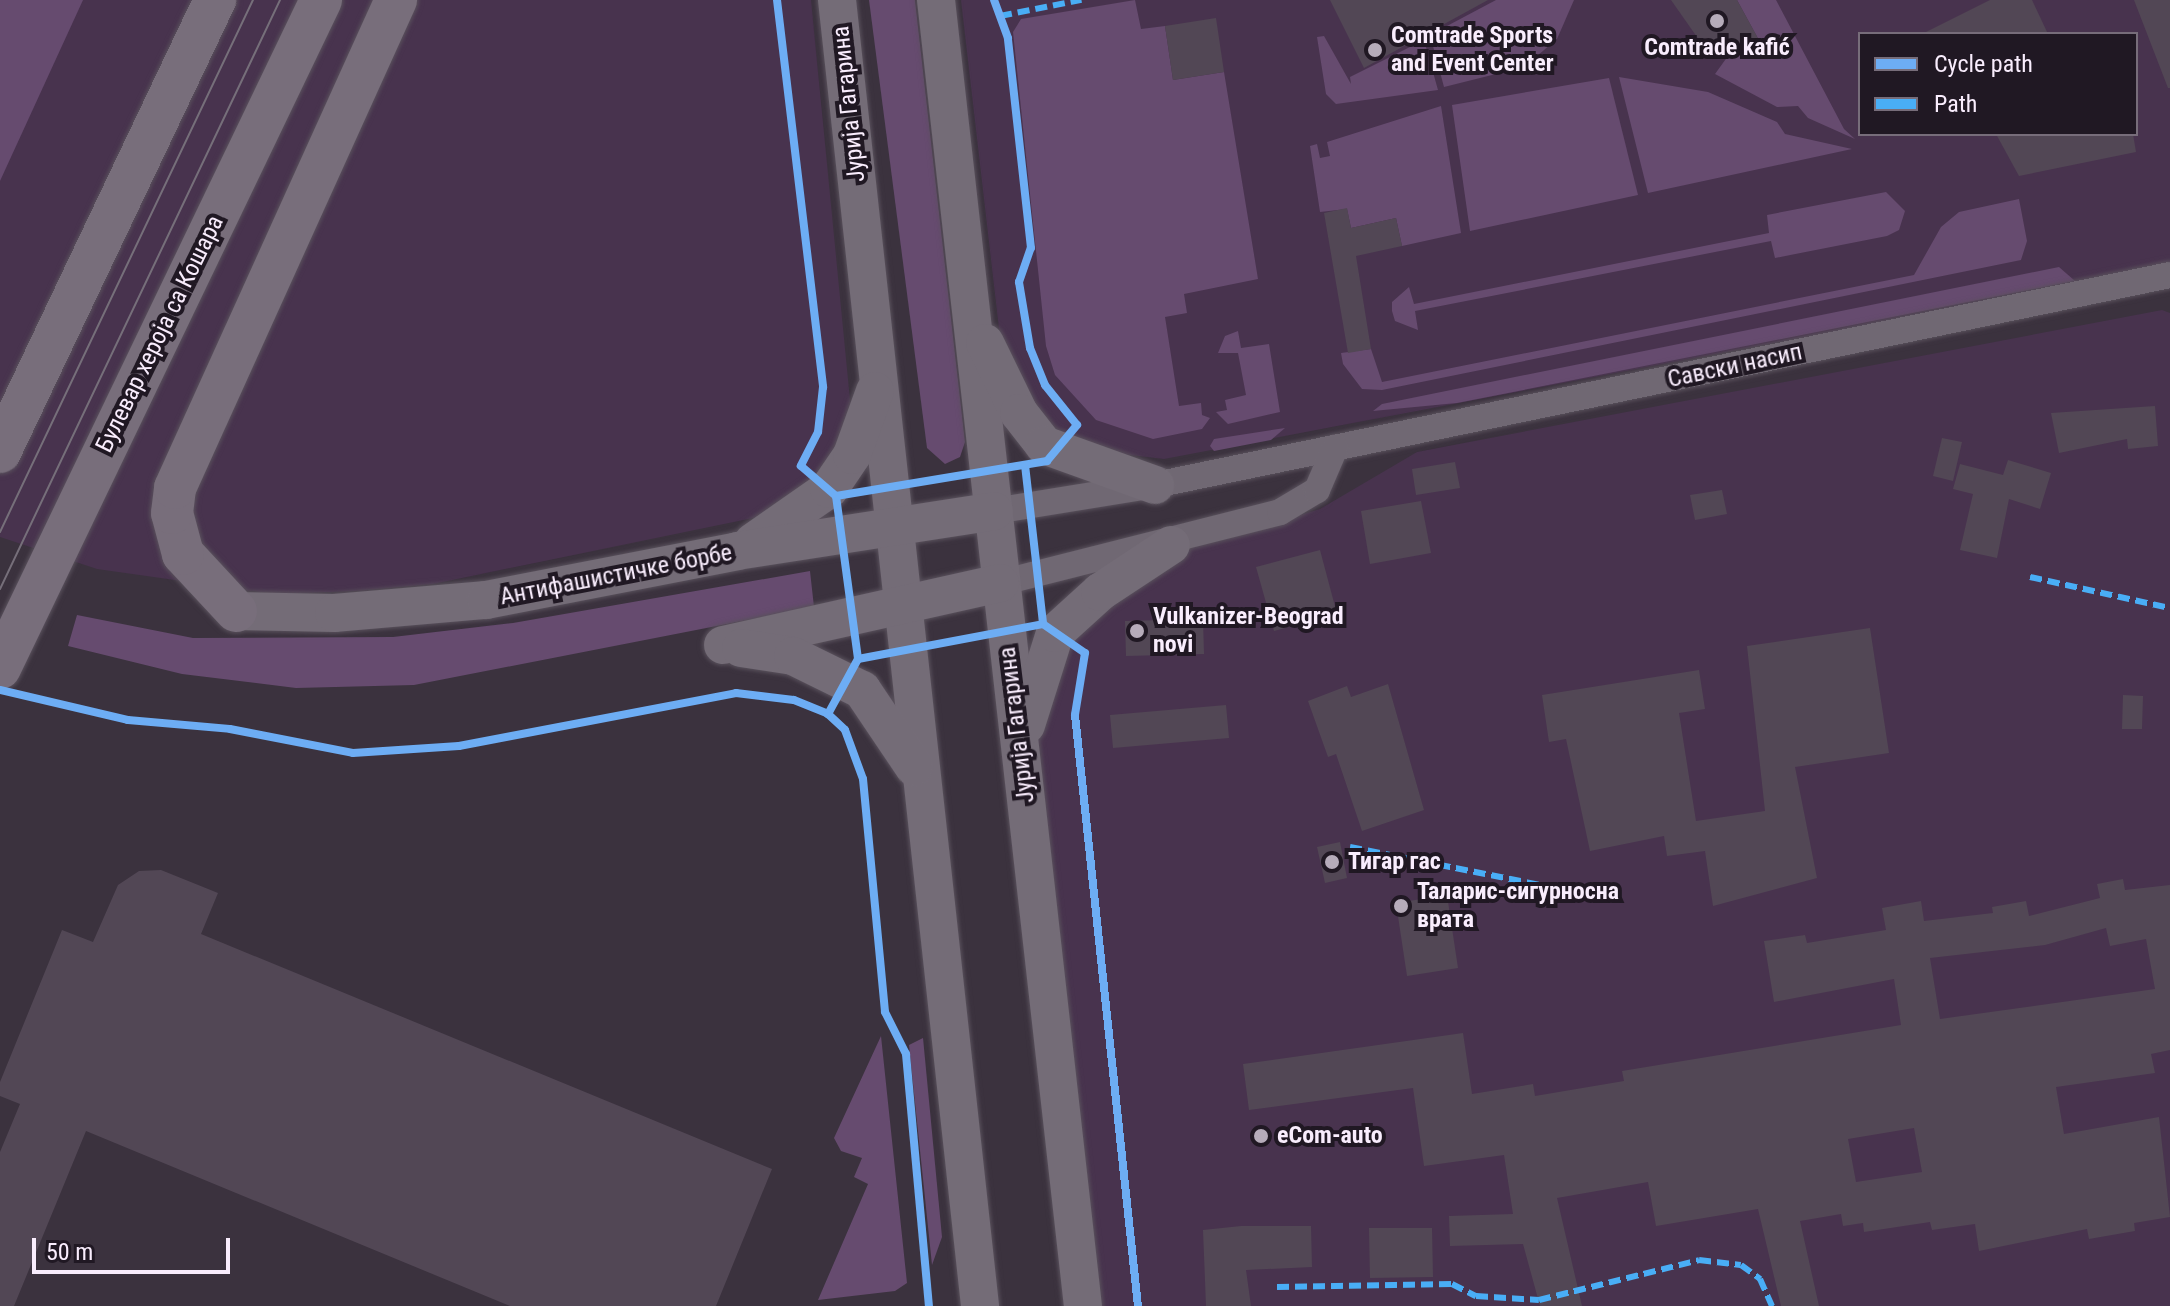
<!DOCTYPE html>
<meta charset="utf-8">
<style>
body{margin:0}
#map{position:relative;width:2170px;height:1306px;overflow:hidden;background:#3b323e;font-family:"Roboto Condensed",sans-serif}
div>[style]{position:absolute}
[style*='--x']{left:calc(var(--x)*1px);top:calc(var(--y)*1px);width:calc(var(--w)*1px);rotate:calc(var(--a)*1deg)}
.built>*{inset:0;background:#48334e}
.green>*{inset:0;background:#664b6f}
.building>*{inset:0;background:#524755}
.roads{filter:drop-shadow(0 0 2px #59515c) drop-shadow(0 0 2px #59515c)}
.street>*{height:26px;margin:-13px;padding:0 13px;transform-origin:13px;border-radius:13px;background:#706873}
.secondary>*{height:38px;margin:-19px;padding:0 19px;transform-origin:19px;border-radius:19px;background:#746c77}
.primary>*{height:42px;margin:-21px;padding:0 21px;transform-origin:21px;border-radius:21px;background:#786e7b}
.tram>*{height:2px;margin:-1px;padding:0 1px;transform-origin:1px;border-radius:1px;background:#766f7a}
.quiet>*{height:6px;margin-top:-3px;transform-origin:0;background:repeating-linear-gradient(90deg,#49aef6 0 12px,transparent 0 18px)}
.cycleway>*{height:8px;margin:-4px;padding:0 4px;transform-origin:4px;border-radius:4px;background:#6dadf4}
.dots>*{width:22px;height:22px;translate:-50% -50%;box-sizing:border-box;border:4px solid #201823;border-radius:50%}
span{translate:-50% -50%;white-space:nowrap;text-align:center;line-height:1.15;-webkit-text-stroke:8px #201823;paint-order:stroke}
.poi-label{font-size:24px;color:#f9edfd;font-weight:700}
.left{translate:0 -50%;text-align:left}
.street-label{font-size:24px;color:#f9edfd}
.legend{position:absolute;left:1858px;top:32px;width:280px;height:104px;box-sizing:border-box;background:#201823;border:2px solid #776d7a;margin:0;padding:10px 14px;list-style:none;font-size:24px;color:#f9edfd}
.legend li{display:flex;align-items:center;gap:16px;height:40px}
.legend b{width:40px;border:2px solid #776d7a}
.scale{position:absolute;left:32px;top:1238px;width:198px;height:36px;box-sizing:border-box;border:4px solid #f9edfd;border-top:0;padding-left:10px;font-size:24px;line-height:28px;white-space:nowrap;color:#f9edfd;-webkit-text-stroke:6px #201823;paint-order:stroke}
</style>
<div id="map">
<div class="built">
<div style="clip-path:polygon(0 0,811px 0,851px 410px,832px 463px,777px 513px,433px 584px,356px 591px,274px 594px,97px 569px,0 537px)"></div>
<div style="clip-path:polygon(evenodd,961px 0,2170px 0,2170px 278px,2142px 273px,1164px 459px,1079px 449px,1030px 409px,1000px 337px,961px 0,1860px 34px,2136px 34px,2136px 134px,1860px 134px,1860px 34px)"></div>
<div style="clip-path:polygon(2162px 310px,2170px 313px,2170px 1306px,1092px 1306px,1029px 779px,1044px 673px,1065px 635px,1173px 553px,1320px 509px,1417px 452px)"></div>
</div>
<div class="green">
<div style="clip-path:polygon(0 0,83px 0,0 181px)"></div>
<div style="clip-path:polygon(869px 0,915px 0,965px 442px,960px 457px,945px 464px,927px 448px)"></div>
<div style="clip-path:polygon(1135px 0,1141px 29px,1165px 26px,1173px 80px,1224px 72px,1258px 279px,1184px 294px,1187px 313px,1165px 317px,1179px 406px,1201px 403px,1202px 415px,1210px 418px,1202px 429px,1153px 439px,1096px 420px,1055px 375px,1046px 346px,1013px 32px,1021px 19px)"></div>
<div style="clip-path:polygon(1496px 0,1574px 0,1557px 39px,1524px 67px,1444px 87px,1430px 35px)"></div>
<div style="clip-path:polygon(1737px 0,1776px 0,1844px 129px,1855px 139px,1808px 118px,1798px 106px,1777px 107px,1715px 74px,1728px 56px,1761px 44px)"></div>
<div style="clip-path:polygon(1324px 36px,1351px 84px,1350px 77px,1424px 40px,1438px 90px,1336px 104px,1326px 94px,1317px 37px)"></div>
<div style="clip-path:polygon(1619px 77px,1708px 92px,1777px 122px,1785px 134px,1852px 149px,1648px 193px)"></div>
<div style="clip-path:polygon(1609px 78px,1638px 195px,1470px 231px,1452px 105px)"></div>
<div style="clip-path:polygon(1441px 106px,1461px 233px,1402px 246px,1396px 218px,1351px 228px,1347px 209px,1320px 212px,1310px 146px,1317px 144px,1320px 158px,1330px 156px,1327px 142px)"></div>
<div style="clip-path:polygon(1886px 192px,1905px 211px,1899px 230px,1887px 236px,1775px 258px,1771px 241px,1415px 311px,1418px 330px,1395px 321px,1392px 311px,1392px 302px,1409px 287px,1414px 304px,1769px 233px,1767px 215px)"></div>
<div style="clip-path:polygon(2019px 199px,2027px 241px,2021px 260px,1382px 390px,1362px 389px,1343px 364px,1341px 353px,1371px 349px,1382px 382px,1914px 275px,1941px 227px,1959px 212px)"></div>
<div style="clip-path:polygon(2059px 267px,2075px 281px,1457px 403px,1373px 411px,1382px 404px)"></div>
<div style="clip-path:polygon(1238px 331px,1241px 348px,1269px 344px,1280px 412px,1228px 424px,1216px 412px,1227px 410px,1225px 400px,1246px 395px,1238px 353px,1218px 353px,1225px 336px)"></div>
<div style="clip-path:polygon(1285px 428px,1271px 440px,1214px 451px,1210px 446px,1214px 439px)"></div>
<div style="clip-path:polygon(810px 571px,814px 607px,414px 685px,296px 688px,182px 674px,68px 646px,77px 615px,193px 638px,393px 637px,513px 623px)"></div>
<div style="clip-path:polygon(881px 1036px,907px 1283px,895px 1291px,818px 1300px,868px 1184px,854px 1177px,862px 1158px,841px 1151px,834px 1138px)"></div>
<div style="clip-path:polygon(923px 1038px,942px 1237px,932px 1265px,909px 1045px)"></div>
</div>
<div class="building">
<div style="clip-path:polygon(1330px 0,1488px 0,1364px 68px)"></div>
<div style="clip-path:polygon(1671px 0,1737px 0,1760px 42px,1711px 57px)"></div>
<div style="clip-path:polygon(1990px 0,2032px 0,2048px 34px,1922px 34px)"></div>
<div style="clip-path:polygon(2134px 0,2170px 0,2170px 88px,2168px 88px)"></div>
<div style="clip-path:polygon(1216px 18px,1224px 72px,1173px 80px,1165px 26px)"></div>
<div style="clip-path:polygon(1996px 134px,2133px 134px,2136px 152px,2019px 176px)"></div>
<div style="clip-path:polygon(1347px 208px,1351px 228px,1396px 218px,1402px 246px,1356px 256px,1371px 349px,1348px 353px,1324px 213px)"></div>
<div style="clip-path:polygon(2155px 406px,2158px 446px,2128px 449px,2127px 439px,2059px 453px,2051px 413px)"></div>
<div style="clip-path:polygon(1942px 438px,1962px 442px,1953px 481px,1933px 476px)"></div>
<div style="clip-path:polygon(2008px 460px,2051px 473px,2040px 509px,2009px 499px,1997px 558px,1960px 550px,1973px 494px,1953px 489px,1960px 464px,2003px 475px)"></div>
<div style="clip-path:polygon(1455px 462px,1460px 488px,1416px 495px,1412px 469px)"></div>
<div style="clip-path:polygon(1722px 490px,1727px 514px,1695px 520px,1690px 495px)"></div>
<div style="clip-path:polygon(1421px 501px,1431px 553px,1370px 564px,1361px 511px)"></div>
<div style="clip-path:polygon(1320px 550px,1337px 614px,1274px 631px,1256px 567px)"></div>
<div style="clip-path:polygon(1203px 619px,1204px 654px,1126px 656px,1125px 621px)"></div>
<div style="clip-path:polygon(1870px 628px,1889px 753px,1795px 767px,1817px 878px,1713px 906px,1705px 851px,1667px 856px,1664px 836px,1590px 851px,1566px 739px,1549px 742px,1542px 695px,1699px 670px,1705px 709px,1679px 713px,1696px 821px,1765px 811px,1747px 646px)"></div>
<div style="clip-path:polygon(1388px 684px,1424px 810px,1362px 831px,1336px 754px,1328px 757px,1308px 701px,1347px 686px,1351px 697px)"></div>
<div style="clip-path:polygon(2123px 695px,2143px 696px,2142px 729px,2122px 729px)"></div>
<div style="clip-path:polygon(1226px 705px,1229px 738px,1113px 748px,1110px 715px)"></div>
<div style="clip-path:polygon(1340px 842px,1347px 878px,1325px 883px,1317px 847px)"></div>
<div style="clip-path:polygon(161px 870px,218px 893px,201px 934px,772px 1169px,716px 1306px,510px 1306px,86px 1131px,14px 1306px,0 1306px,0 1152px,20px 1104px,0 1096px,0 1082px,62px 930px,93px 942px,118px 885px,139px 871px)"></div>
<div style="clip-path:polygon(evenodd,2123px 879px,2125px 890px,2170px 885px,2170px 1050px,2151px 1054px,2155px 1073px,2056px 1087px,2064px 1134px,2159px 1117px,2170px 1217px,2134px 1223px,2135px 1231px,2089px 1239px,2087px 1229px,1979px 1251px,1975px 1224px,1932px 1230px,1930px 1222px,1864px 1232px,1863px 1223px,1843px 1226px,1841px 1214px,1800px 1221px,1819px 1306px,1781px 1306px,1758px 1209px,1656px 1226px,1648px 1182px,1557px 1198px,1582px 1306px,1540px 1306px,1523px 1244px,1450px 1246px,1449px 1216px,1513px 1214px,1504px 1155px,1424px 1166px,1413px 1088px,1249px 1110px,1243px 1064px,1463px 1033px,1472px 1094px,1533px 1084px,1535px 1096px,1624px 1081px,1622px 1071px,1901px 1025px,1894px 979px,1774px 1002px,1764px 941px,1805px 935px,1807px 943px,1886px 930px,1882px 908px,1921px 901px,1924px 921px,1993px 913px,1992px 907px,2026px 901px,2029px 916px,2100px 898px,2097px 884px,2123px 879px,2106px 928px,2110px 946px,2146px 939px,2155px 989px,1940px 1019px,1930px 958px,2045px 945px,2106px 928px,2123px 879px,1914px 1128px,1922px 1172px,1856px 1182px,1848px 1139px,1914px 1128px)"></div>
<div style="clip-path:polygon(1447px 895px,1458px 968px,1407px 976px,1396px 903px)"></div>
<div style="clip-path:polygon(1241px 1226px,1311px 1226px,1312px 1267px,1246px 1270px,1251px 1306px,1206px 1306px,1203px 1230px)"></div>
<div style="clip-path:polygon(1369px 1228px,1432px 1228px,1433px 1277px,1370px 1278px)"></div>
</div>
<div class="roads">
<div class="street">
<div style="--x:994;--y:511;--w:163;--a:-9.2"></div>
<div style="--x:1155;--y:485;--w:1036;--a:-11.69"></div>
<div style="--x:1000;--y:583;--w:289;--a:-14.2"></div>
<div style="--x:1280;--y:512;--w:43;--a:-30.7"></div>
<div style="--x:1317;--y:490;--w:46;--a:-66.8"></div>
</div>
<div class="secondary">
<div style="--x:837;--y:0;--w:1314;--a:83.75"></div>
<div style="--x:936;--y:0;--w:1314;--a:83.58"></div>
<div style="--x:985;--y:343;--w:78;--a:64.1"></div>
<div style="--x:1019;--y:413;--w:41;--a:52"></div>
<div style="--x:1044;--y:445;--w:118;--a:19.8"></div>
<div style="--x:753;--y:542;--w:93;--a:-34.9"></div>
<div style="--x:829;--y:489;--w:41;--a:-55.9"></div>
<div style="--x:852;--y:455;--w:68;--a:-70.2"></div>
<div style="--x:236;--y:611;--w:98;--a:1.2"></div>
<div style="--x:334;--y:613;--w:153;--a:-4.9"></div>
<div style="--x:486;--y:600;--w:256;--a:-11"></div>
<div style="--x:737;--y:551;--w:260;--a:-8.8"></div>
<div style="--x:723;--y:645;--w:284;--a:-12.6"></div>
<div style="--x:741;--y:648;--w:53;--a:8.7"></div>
<div style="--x:793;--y:656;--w:77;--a:26.2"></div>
<div style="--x:862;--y:690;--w:93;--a:56"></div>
<div style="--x:1026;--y:725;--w:96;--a:-72.5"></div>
<div style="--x:1055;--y:633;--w:61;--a:-42.3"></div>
<div style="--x:1100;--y:592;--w:85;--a:-33.5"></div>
</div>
<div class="primary">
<div style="--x:0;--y:452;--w:501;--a:-64.56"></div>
<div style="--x:236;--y:611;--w:78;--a:-132.9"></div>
<div style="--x:183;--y:554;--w:42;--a:-105"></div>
<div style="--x:172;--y:513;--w:25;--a:-83"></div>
<div style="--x:175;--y:488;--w:536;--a:-65.64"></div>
<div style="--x:0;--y:668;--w:741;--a:-64.33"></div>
</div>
</div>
<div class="tram">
<div style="--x:0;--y:532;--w:589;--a:-64.57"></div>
<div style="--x:0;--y:589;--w:652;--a:-64.57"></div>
</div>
<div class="quiet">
<div style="--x:1000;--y:16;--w:83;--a:-11.2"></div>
<div style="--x:2030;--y:577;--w:143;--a:12.5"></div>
<div style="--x:1350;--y:847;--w:214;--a:11.3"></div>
<div style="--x:1277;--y:1287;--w:175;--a:-1"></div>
<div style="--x:1452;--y:1284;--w:27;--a:27"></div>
<div style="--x:1476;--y:1296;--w:63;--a:3.6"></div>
<div style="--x:1539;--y:1300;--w:165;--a:-14"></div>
<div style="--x:1699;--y:1260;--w:42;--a:6.8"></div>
<div style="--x:1741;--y:1265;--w:24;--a:36"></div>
<div style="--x:1760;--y:1279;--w:30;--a:66"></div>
</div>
<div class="cycleway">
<div style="--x:777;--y:0;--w:390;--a:83.2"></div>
<div style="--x:823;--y:387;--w:45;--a:96.3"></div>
<div style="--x:818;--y:432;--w:38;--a:117"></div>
<div style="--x:801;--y:466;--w:46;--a:40.6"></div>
<div style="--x:836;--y:496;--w:164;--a:82.3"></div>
<div style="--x:858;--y:659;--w:63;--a:118.6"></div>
<div style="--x:1025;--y:465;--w:160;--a:83.5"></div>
<div style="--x:1043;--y:624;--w:51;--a:34.6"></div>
<div style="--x:1085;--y:653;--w:63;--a:99.2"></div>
<div style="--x:1075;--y:715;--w:594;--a:83.92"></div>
<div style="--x:836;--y:496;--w:214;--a:-9.4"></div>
<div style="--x:1047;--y:461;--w:47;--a:-50.2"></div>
<div style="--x:1077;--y:425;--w:51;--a:-128.7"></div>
<div style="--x:1045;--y:385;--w:40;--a:-112"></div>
<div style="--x:1030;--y:348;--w:67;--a:-99.5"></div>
<div style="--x:1019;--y:282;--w:36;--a:-71"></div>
<div style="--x:1031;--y:248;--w:211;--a:-96.3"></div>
<div style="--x:1008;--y:38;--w:40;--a:-110.2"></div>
<div style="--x:858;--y:659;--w:188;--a:-10.7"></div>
<div style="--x:0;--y:690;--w:131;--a:13.2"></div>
<div style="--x:128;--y:720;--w:102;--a:5"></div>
<div style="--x:230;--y:729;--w:125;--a:11"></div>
<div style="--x:353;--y:753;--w:106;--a:-3.8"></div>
<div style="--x:459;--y:746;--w:282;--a:-10.8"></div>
<div style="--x:736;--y:693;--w:58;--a:6.9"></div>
<div style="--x:794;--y:700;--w:37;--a:22"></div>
<div style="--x:828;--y:714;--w:23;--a:43"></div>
<div style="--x:845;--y:730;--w:52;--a:69.8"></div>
<div style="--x:863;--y:779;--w:234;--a:84.6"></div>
<div style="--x:885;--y:1012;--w:47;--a:63.4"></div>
<div style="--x:906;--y:1054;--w:253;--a:84.8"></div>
</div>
<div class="dots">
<div style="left:1717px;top:21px;background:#b6acba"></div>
<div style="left:1375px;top:50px;background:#b6acba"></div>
<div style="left:1137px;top:631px;background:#b6acba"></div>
<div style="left:1332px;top:862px;background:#b6acba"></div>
<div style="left:1401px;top:906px;background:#b6acba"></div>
<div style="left:1261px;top:1136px;background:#b6acba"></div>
</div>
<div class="poi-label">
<span class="left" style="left:1391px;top:50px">Comtrade Sports<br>and Event Center</span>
<span style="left:1717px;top:48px">Comtrade kafić</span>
<span class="left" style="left:1153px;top:631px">Vulkanizer-Beograd<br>novi</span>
<span class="left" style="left:1348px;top:862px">Тигар гас</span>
<span class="left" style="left:1417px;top:906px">Таларис-сигурносна<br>врата</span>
<span class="left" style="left:1277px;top:1136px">eCom-auto</span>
</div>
<div class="street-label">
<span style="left:849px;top:104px;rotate:-96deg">Јурија Гагарина</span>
<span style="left:160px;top:334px;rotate:-64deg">Булевар хероја са Кошара</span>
<span style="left:1735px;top:366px;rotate:-12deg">Савски насип</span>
<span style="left:616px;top:575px;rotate:-11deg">Антифашистичке борбе</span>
<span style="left:1017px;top:725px;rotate:-97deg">Јурија Гагарина</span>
</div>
<ul class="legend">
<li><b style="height:10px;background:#6dadf4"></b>Cycle path</li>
<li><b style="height:10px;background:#49aef6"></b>Path</li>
</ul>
<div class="scale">50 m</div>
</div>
